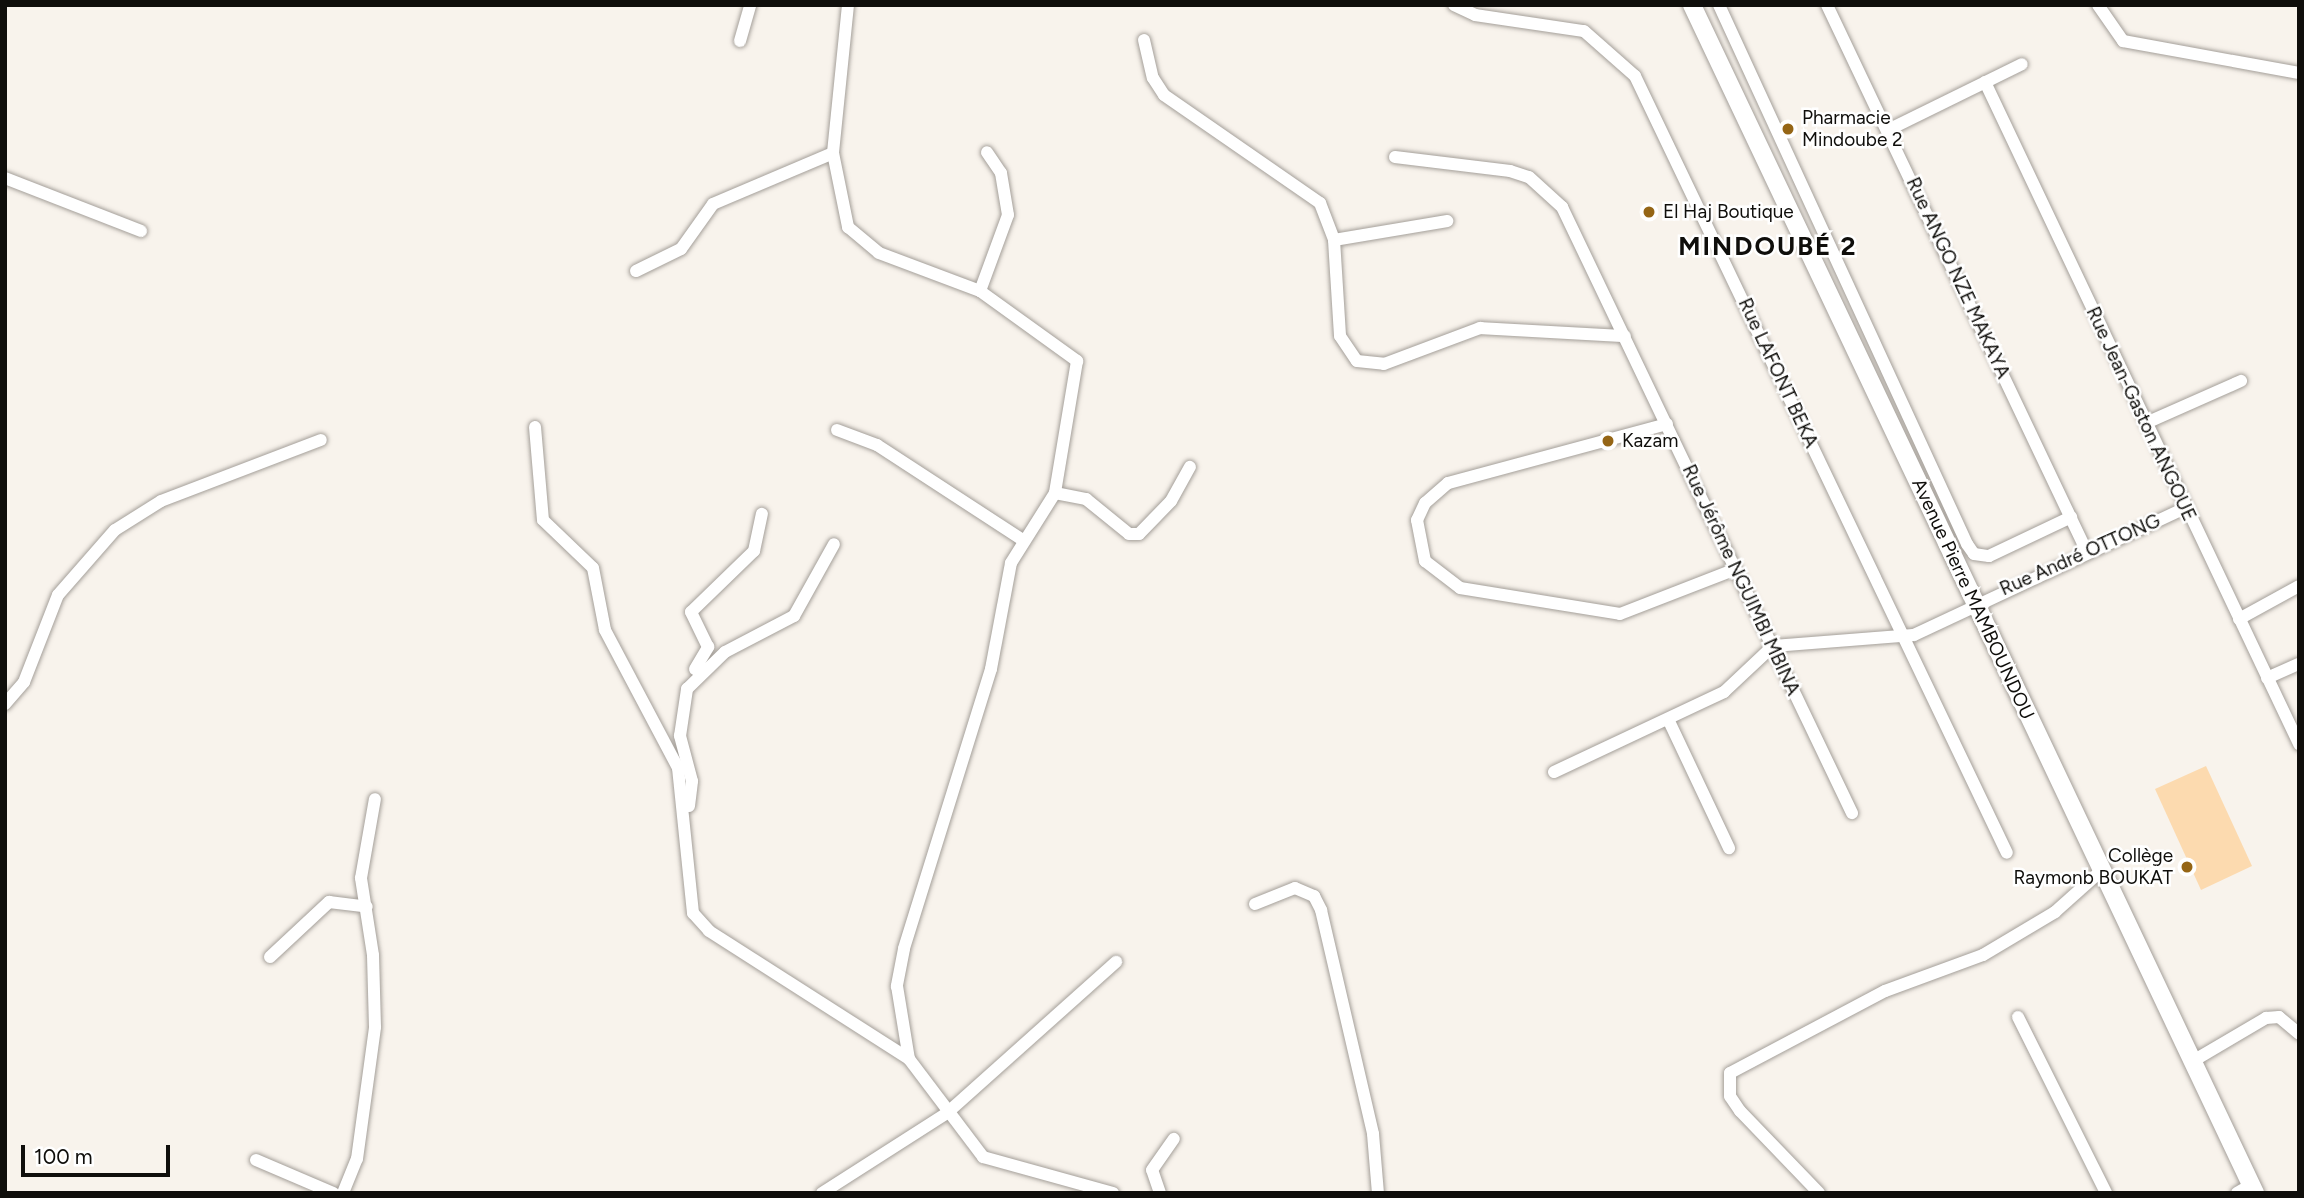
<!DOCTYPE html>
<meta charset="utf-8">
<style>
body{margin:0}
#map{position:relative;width:2304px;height:1198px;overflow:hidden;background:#f8f3ec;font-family:Figtree,sans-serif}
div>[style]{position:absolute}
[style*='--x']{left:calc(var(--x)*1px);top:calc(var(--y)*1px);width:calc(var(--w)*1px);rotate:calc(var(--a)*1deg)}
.green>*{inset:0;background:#fcdaaf}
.roads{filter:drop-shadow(0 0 2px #a49f99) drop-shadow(0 0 2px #a49f99)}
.street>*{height:12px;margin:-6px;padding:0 6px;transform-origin:6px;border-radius:6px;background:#fff}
.secondary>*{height:18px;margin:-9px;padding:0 9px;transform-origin:9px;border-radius:9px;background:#fff}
.dots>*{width:19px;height:19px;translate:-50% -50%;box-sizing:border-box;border:4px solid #fff;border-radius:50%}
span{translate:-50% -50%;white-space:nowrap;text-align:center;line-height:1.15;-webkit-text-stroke:5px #fff;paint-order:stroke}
.poi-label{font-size:19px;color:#0f0e0b}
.left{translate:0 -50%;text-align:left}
.right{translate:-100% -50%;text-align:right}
.street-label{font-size:19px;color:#0f0e0b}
.district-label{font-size:26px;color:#0f0e0b;font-weight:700;letter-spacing:2px}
.frame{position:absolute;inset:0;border:7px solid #0f0e0b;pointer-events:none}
.scale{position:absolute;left:21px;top:1145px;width:149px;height:32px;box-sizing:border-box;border:4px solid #0f0e0b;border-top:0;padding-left:9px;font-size:21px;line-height:24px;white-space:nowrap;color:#0f0e0b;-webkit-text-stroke:5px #fff;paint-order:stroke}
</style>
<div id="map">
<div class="green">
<div style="clip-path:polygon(2206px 766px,2252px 866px,2201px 890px,2155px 789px)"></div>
</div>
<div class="roads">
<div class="street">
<div style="--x:848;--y:5;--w:149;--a:95.8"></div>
<div style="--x:833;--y:153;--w:76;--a:78.5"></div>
<div style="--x:848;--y:227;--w:40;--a:40"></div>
<div style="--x:879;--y:253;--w:108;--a:20.6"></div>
<div style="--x:980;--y:291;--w:120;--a:35.8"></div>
<div style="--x:1077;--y:361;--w:134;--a:99.5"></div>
<div style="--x:1055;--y:493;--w:83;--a:122.2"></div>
<div style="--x:1011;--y:563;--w:108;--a:100.7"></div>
<div style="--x:991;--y:669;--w:293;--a:107.3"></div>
<div style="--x:904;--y:949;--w:38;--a:101"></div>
<div style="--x:897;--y:986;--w:74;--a:80.7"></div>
<div style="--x:1454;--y:5;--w:23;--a:25"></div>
<div style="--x:1475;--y:15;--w:110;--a:8.4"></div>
<div style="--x:1584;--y:31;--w:68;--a:41.4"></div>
<div style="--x:1635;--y:76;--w:861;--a:64.42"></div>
<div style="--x:1719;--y:5;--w:593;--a:65.29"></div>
<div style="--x:1967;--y:544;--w:12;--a:55"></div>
<div style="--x:1974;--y:554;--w:15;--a:8"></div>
<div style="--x:1989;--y:556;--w:91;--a:-25.4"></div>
<div style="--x:1827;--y:5;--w:606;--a:64.58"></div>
<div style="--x:2098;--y:5;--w:44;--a:55.2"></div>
<div style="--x:2123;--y:41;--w:179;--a:10.3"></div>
<div style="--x:1144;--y:40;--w:39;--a:77"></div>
<div style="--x:1153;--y:78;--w:20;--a:57"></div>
<div style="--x:1164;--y:95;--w:190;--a:34.7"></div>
<div style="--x:1320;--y:203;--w:40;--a:69"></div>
<div style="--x:1334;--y:240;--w:96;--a:86.4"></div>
<div style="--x:1340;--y:336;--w:30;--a:56"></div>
<div style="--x:1357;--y:361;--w:27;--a:6"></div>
<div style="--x:1384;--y:364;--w:103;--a:-20.6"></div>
<div style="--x:1480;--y:328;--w:145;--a:3.2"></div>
<div style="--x:740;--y:41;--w:37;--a:-74"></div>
<div style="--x:1985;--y:82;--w:733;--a:64.62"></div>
<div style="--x:1888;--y:130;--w:149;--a:-26.2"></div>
<div style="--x:1395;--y:157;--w:116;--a:6.9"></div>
<div style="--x:1510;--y:171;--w:20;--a:18"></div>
<div style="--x:1529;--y:177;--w:45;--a:42.3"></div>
<div style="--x:1562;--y:207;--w:672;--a:64.43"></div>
<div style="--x:5;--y:178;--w:146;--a:21.3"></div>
<div style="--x:1334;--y:240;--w:115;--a:-9.5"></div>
<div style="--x:636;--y:271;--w:50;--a:-26.1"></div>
<div style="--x:681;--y:249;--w:55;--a:-54.6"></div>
<div style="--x:713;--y:204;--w:130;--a:-23"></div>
<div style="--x:980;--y:291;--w:81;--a:-69.8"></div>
<div style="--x:1008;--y:215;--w:43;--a:-99.5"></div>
<div style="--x:1001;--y:173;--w:25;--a:-124"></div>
<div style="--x:2146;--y:423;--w:104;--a:-23.9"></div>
<div style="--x:1667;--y:424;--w:227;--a:164.9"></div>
<div style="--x:1448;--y:483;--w:30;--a:139"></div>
<div style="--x:1425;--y:503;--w:19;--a:115"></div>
<div style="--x:1417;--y:520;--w:42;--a:79"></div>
<div style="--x:1425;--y:561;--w:44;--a:37.6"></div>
<div style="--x:1460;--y:588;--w:162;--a:9.2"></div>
<div style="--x:1620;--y:614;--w:124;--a:-21.2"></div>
<div style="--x:535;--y:427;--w:93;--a:85.1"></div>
<div style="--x:543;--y:520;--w:69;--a:43.8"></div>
<div style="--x:593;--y:568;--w:63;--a:79"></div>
<div style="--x:605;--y:630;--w:156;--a:62.1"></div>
<div style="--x:678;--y:768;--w:146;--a:84.1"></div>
<div style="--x:693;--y:913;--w:24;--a:48"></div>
<div style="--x:709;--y:931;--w:237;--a:32.6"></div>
<div style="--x:909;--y:1059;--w:123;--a:52.9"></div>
<div style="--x:983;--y:1157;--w:135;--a:15.5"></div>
<div style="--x:837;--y:430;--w:43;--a:20.6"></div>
<div style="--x:877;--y:445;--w:174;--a:33.1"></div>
<div style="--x:1055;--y:493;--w:32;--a:11"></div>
<div style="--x:1086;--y:499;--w:55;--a:39.1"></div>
<div style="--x:1129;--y:534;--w:10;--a:0"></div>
<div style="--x:1139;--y:534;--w:46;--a:-45.9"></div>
<div style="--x:1171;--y:501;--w:39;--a:-61"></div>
<div style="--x:2239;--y:619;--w:68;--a:-28.8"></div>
<div style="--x:695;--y:669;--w:26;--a:-59"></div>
<div style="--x:708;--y:647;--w:39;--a:-116"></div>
<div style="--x:691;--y:612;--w:88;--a:-44.1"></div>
<div style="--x:754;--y:551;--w:38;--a:-78"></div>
<div style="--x:2267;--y:678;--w:35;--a:-24"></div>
<div style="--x:5;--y:704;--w:29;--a:-49"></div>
<div style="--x:24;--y:682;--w:93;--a:-68.7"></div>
<div style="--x:58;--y:595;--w:86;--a:-48.8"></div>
<div style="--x:115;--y:530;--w:54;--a:-32.2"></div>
<div style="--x:161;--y:501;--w:171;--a:-20.9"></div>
<div style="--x:1668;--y:719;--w:143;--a:64.7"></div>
<div style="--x:1554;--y:772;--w:188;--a:-25.2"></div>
<div style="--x:1724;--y:692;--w:67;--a:-43.2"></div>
<div style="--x:1773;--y:646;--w:141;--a:-4.5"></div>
<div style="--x:1914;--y:635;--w:299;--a:-25.1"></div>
<div style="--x:689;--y:806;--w:25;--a:-83"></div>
<div style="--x:692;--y:781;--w:47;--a:-104.9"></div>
<div style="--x:680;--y:736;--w:48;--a:-81.5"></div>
<div style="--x:687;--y:689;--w:53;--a:-44.2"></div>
<div style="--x:725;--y:652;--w:78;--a:-27.6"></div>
<div style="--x:794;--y:616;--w:82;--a:-60.9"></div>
<div style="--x:1255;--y:904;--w:43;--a:-21.8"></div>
<div style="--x:1295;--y:888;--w:21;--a:23"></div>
<div style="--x:1314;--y:896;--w:16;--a:63"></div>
<div style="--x:1321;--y:910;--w:230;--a:76.9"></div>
<div style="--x:1373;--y:1134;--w:59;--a:85.2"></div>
<div style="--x:270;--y:957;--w:81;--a:-43"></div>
<div style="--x:329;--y:902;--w:38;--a:7"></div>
<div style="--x:2018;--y:1017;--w:197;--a:63.4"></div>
<div style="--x:2193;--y:1061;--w:85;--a:-30.5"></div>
<div style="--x:2266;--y:1018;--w:13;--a:-4"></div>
<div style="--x:2279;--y:1017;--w:26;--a:40"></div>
<div style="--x:256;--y:1160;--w:84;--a:23.2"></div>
<div style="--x:343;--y:1193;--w:37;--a:-68"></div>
<div style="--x:357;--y:1159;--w:133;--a:-82.2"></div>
<div style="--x:375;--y:1027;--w:72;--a:-91.6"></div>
<div style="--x:373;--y:955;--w:78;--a:-98.9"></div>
<div style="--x:361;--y:878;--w:80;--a:-80"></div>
<div style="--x:822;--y:1193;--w:148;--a:-32.6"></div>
<div style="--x:947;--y:1113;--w:227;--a:-41.8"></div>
<div style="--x:1160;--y:1193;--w:24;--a:-109"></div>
<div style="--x:1152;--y:1170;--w:38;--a:-55"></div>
<div style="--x:1819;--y:1193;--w:114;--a:-133.9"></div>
<div style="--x:1740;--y:1111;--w:18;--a:-124"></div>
<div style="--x:1730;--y:1096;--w:23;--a:-90"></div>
<div style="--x:1730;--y:1073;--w:175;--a:-27.9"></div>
<div style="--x:1885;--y:991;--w:104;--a:-20.2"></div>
<div style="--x:1983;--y:955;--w:84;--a:-30.8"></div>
<div style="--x:2055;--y:912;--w:63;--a:-41.8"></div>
<div style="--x:2237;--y:1193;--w:16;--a:-30"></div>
</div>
<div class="secondary">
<div style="--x:1692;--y:5;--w:1315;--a:64.64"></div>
</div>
</div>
<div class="dots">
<div style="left:1788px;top:129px;background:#956515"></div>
<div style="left:1649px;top:212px;background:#956515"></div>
<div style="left:1608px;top:441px;background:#956515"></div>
<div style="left:2187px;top:867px;background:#956515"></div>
</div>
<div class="poi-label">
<span class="left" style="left:1802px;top:129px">Pharmacie<br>Mindoube 2</span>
<span class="left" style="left:1663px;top:212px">El Haj Boutique</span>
<span class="left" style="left:1622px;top:441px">Kazam</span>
<span class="right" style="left:2173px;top:867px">Collège<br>Raymonb BOUKAT</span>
</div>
<div class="street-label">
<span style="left:1958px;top:278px;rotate:65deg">Rue ANGO NZE MAKAYA</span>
<span style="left:1778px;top:373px;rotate:65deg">Rue LAFONT BEKA</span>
<span style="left:2141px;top:414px;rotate:65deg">Rue Jean-Gaston ANGOUE</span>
<span style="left:2080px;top:555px;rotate:-24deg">Rue André OTTONG</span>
<span style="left:1741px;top:580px;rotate:65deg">Rue Jérôme NGUIMBI MBINA</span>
<span style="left:1973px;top:599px;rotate:65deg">Avenue Pierre MAMBOUNDOU</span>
</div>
<div class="district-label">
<span style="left:1768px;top:247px">MINDOUBÉ 2</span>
</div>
<div class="frame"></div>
<div class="scale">100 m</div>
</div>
